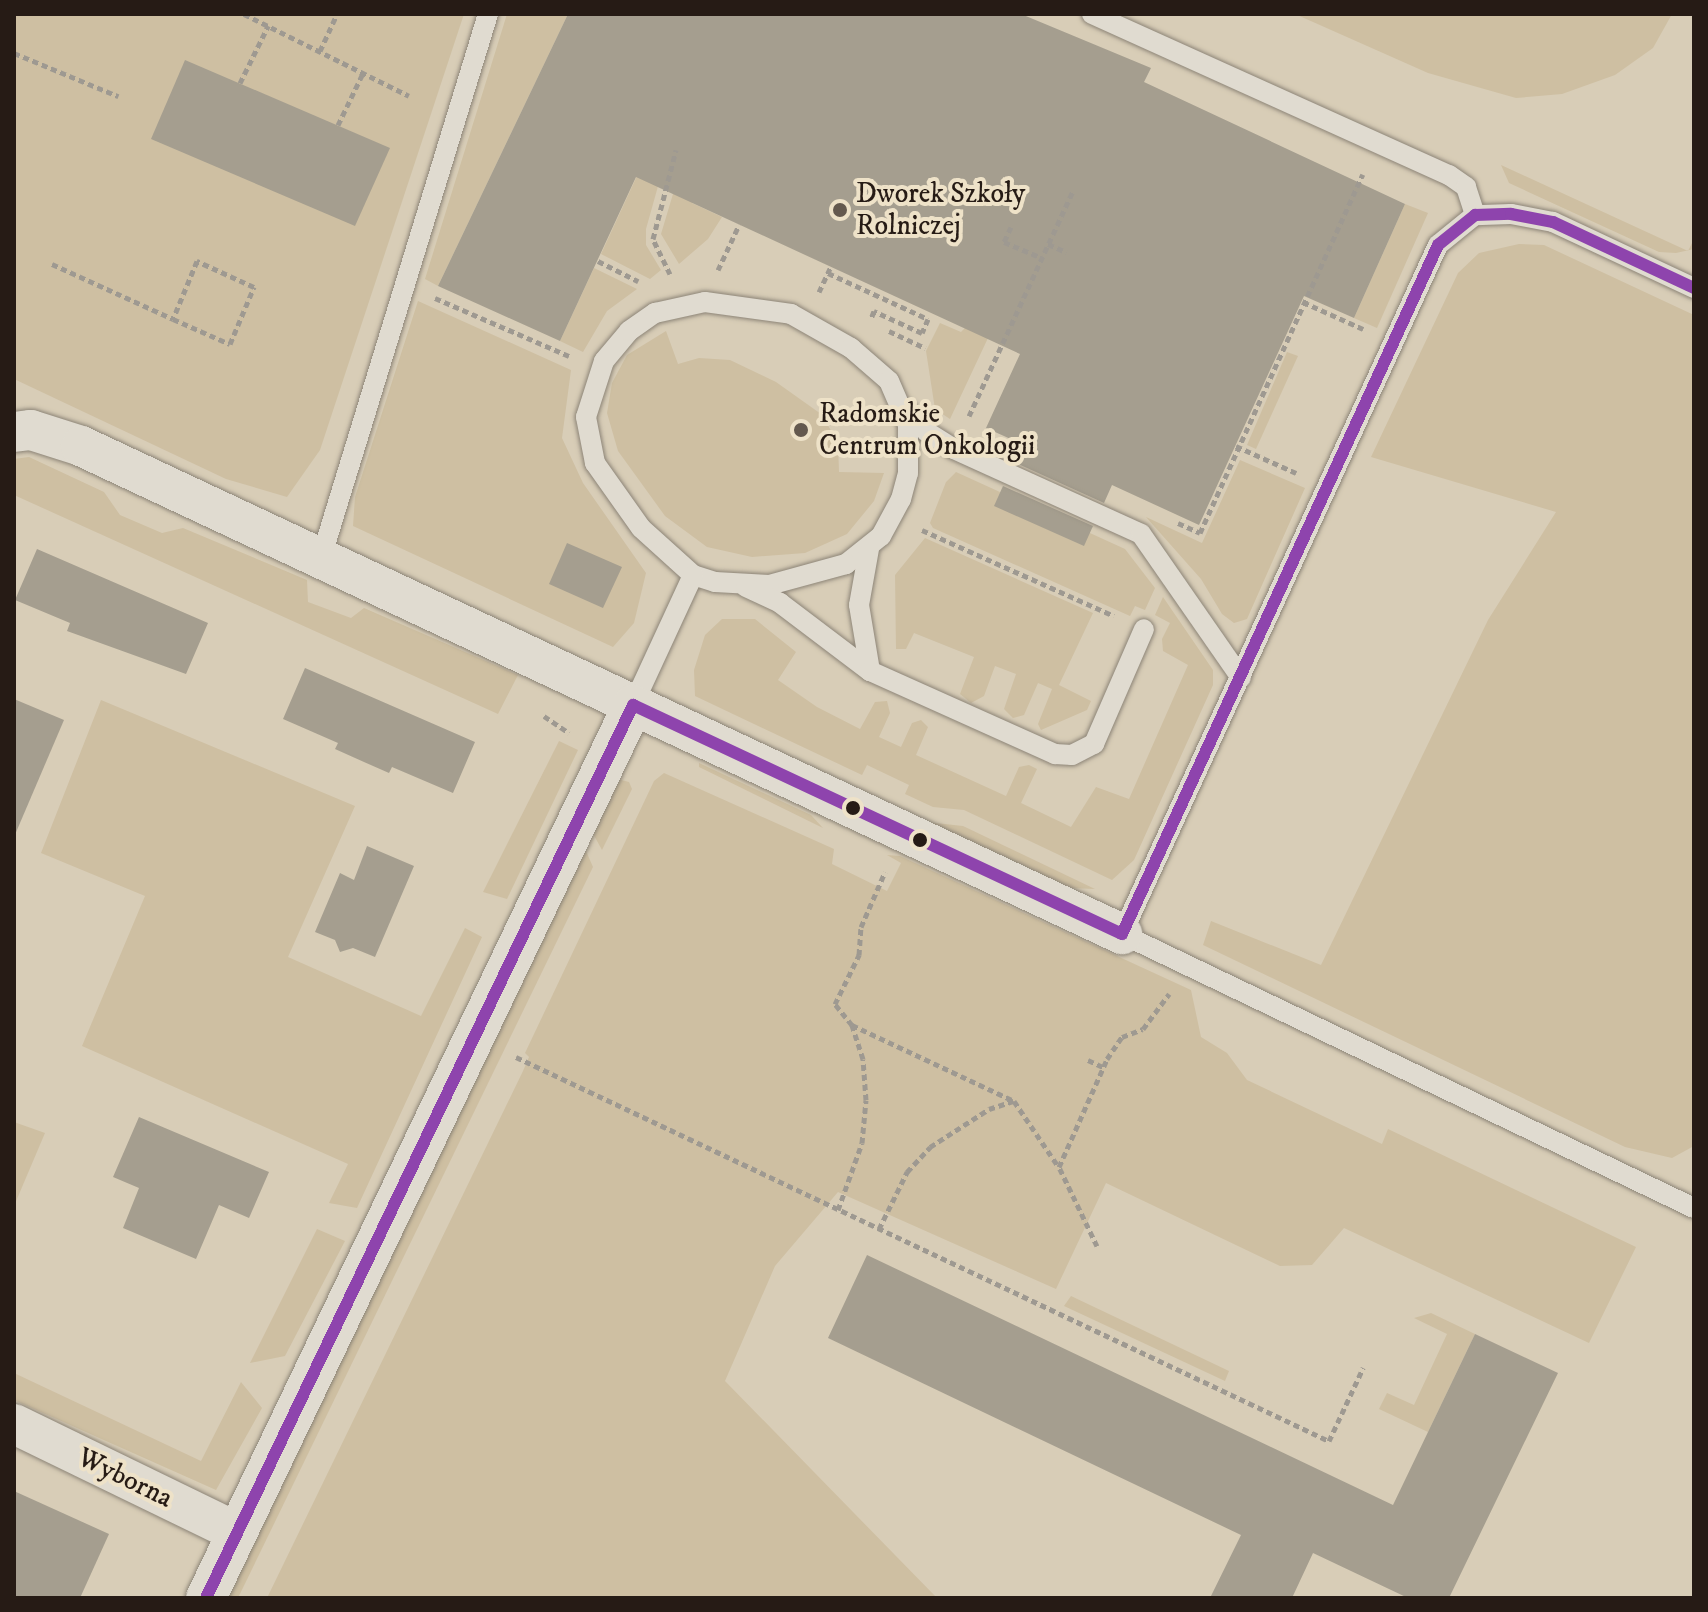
<!DOCTYPE html>
<meta charset="utf-8">
<style>
body{margin:0}
#map{position:relative;width:1708px;height:1612px;overflow:hidden;background:#d8cdb7;font-family:"IM FELL DW Pica",serif}
div>[style]{position:absolute}
[style*='--x']{left:calc(var(--x)*1px);top:calc(var(--y)*1px);width:calc(var(--w)*1px);rotate:calc(var(--a)*1deg)}
.green>*{inset:0;background:#cebfa2}
.building>*{inset:0;background:#a59e8f}
.path>*{height:5px;margin-top:-2.5px;transform-origin:0;background:repeating-linear-gradient(90deg,#9e9991 0 6px,transparent 0 10px)}
.roads{filter:drop-shadow(0 0 2px #8c8477) drop-shadow(0 0 2px #8c8477)}
.service>*{height:20px;margin:-10px;padding:0 10px;transform-origin:10px;border-radius:10px;background:#e0dbd0}
.minor>*{height:40px;margin:-20px;padding:0 20px;transform-origin:20px;border-radius:20px;background:#e0dbd0}
.bus-1>*{height:12px;margin:-6px;padding:0 6px;transform-origin:6px;border-radius:6px;background:#8e44ad}
.dots>*{width:22px;height:22px;translate:-50% -50%;box-sizing:border-box;border:4px solid #eee2c8;border-radius:50%}
span{translate:-50% -50%;white-space:nowrap;text-align:center;line-height:1.15;-webkit-text-stroke:8px #eee2c8;paint-order:stroke}
.poi-label{font-size:28px;color:#261b15}
.left{translate:0 -50%;text-align:left}
.street-label{font-size:28px;color:#261b15}
.frame{position:absolute;inset:0;border:16px solid #261b15;pointer-events:none}
</style>
<div id="map">
<div class="green">
<div style="clip-path:polygon(14px 14px,464px 14px,320px 450px,287px 497px,226px 479px,14px 379px)"></div>
<div style="clip-path:polygon(507px 14px,568px 14px,438px 286px,425px 279px)"></div>
<div style="clip-path:polygon(1295px 14px,1672px 14px,1653px 48px,1615px 75px,1562px 94px,1516px 98px,1428px 73px)"></div>
<div style="clip-path:polygon(654px 139px,669px 147px,646px 229px,646px 245px,661px 270px,650px 279px,601px 254px)"></div>
<div style="clip-path:polygon(685px 154px,710px 165px,692px 203px,722px 217px,708px 239px,679px 264px,661px 234px)"></div>
<div style="clip-path:polygon(1501px 165px,1688px 251px,1694px 239px,1694px 249px,1676px 253px,1659px 252px,1509px 183px)"></div>
<div style="clip-path:polygon(1405px 204px,1428px 213px,1377px 328px,1354px 318px)"></div>
<div style="clip-path:polygon(1519px 244px,1544px 245px,1694px 315px,1694px 1146px,1672px 1158px,1625px 1147px,1203px 945px,1211px 921px,1321px 965px,1488px 620px,1556px 512px,1371px 457px,1458px 273px,1479px 253px)"></div>
<div style="clip-path:polygon(594px 268px,637px 289px,607px 311px,583px 352px,560px 341px)"></div>
<div style="clip-path:polygon(1018px 274px,950px 419px,935px 409px,926px 351px,940px 323px,961px 332px)"></div>
<div style="clip-path:polygon(418px 301px,571px 370px,562px 438px,583px 483px,646px 573px,634px 623px,613px 647px,353px 526px,355px 497px)"></div>
<div style="clip-path:polygon(666px 331px,678px 364px,699px 358px,730px 360px,776px 382px,821px 414px,838px 442px,839px 472px,884px 473px,874px 501px,847px 534px,805px 553px,752px 557px,707px 547px,665px 516px,618px 451px,607px 413px,612px 383px,627px 355px)"></div>
<div style="clip-path:polygon(1287px 352px,1298px 356px,1256px 449px,1247px 445px)"></div>
<div style="clip-path:polygon(29px 457px,104px 492px,120px 515px,162px 533px,183px 528px,307px 580px,308px 602px,351px 618px,364px 608px,518px 675px,498px 714px,14px 495px,14px 459px)"></div>
<div style="clip-path:polygon(1240px 460px,1305px 488px,1247px 619px,1234px 623px,1222px 614px,1201px 579px,1146px 517px,1202px 543px)"></div>
<div style="clip-path:polygon(956px 472px,1125px 549px,1155px 588px,1145px 610px,1135px 606px,1130px 616px,933px 528px,930px 523px,946px 482px)"></div>
<div style="clip-path:polygon(925px 538px,1093px 613px,1059px 685px,1091px 701px,1087px 710px,1041px 730px,1038px 724px,1052px 689px,1038px 683px,1024px 715px,1013px 718px,1004px 709px,1016px 674px,995px 666px,984px 696px,971px 703px,960px 694px,974px 657px,914px 633px,906px 649px,896px 649px,895px 575px)"></div>
<div style="clip-path:polygon(1163px 597px,1213px 670px,1213px 685px,1134px 860px,1112px 880px,964px 810px,933px 807px,905px 794px,909px 785px,867px 765px,862px 775px,695px 696px,694px 670px,705px 635px,722px 619px,755px 619px,796px 652px,778px 680px,817px 707px,860px 729px,875px 702px,887px 701px,890px 713px,879px 737px,901px 747px,912px 723px,921px 720px,928px 727px,916px 755px,1006px 796px,1019px 767px,1029px 765px,1037px 769px,1021px 803px,1071px 827px,1096px 787px,1129px 799px,1188px 665px,1163px 651px,1162px 639px,1170px 623px,1155px 615px)"></div>
<div style="clip-path:polygon(101px 700px,355px 806px,288px 957px,421px 1016px,465px 928px,482px 937px,357px 1208px,329px 1203px,348px 1164px,82px 1046px,145px 896px,41px 853px)"></div>
<div style="clip-path:polygon(559px 741px,578px 750px,507px 899px,483px 892px)"></div>
<div style="clip-path:polygon(699px 763px,811px 815px,823px 828px,699px 767px)"></div>
<div style="clip-path:polygon(664px 773px,834px 849px,832px 864px,887px 891px,901px 863px,887px 855px,900px 856px,1191px 990px,1201px 1037px,1227px 1053px,1247px 1080px,1382px 1144px,1388px 1129px,1636px 1247px,1589px 1343px,1344px 1228px,1312px 1265px,1280px 1266px,1106px 1183px,1056px 1289px,838px 1192px,775px 1266px,725px 1381px,937px 1598px,267px 1598px,523px 1071px,529px 1057px,525px 1053px,654px 781px)"></div>
<div style="clip-path:polygon(617px 779px,629px 782px,632px 789px,602px 850px,591px 830px)"></div>
<div style="clip-path:polygon(926px 822px,963px 826px,1095px 889px,1070px 888px)"></div>
<div style="clip-path:polygon(583px 844px,593px 867px,238px 1598px,223px 1598px)"></div>
<div style="clip-path:polygon(14px 1122px,45px 1133px,14px 1206px)"></div>
<div style="clip-path:polygon(317px 1229px,345px 1241px,285px 1356px,250px 1363px)"></div>
<div style="clip-path:polygon(1071px 1296px,1229px 1371px,1225px 1381px,1064px 1306px)"></div>
<div style="clip-path:polygon(1431px 1313px,1475px 1334px,1428px 1432px,1379px 1409px,1387px 1393px,1414px 1405px,1447px 1334px,1414px 1318px)"></div>
<div style="clip-path:polygon(14px 1373px,201px 1461px,241px 1382px,262px 1408px,216px 1490px,14px 1400px)"></div>
</div>
<div class="building">
<div style="clip-path:polygon(568px 14px,1021px 14px,1151px 68px,1144px 82px,1405px 204px,1354px 318px,1304px 296px,1199px 525px,1112px 485px,1104px 503px,1014px 462px,1022px 444px,986px 428px,1020px 354px,636px 177px,560px 341px,438px 286px)"></div>
<div style="clip-path:polygon(185px 60px,390px 148px,355px 226px,151px 139px)"></div>
<div style="clip-path:polygon(1003px 486px,1093px 526px,1084px 546px,994px 506px)"></div>
<div style="clip-path:polygon(567px 543px,622px 567px,603px 608px,549px 584px)"></div>
<div style="clip-path:polygon(37px 549px,208px 623px,186px 674px,67px 631px,70px 623px,15px 600px)"></div>
<div style="clip-path:polygon(305px 668px,475px 742px,453px 793px,392px 767px,389px 773px,364px 762px,335px 749px,338px 743px,283px 719px)"></div>
<div style="clip-path:polygon(14px 699px,64px 720px,14px 837px)"></div>
<div style="clip-path:polygon(367px 846px,414px 866px,375px 957px,353px 948px,340px 952px,335px 940px,315px 932px,340px 873px,354px 880px)"></div>
<div style="clip-path:polygon(139px 1117px,269px 1172px,249px 1218px,219px 1205px,196px 1259px,123px 1228px,139px 1188px,113px 1177px)"></div>
<div style="clip-path:polygon(867px 1255px,1393px 1505px,1475px 1334px,1558px 1373px,1449px 1598px,1408px 1598px,1313px 1553px,1292px 1598px,1210px 1598px,1241px 1535px,828px 1338px)"></div>
<div style="clip-path:polygon(14px 1491px,109px 1534px,80px 1598px,14px 1598px)"></div>
</div>
<div class="path">
<div style="--x:244;--y:14;--w:184;--a:26.4"></div>
<div style="--x:320;--y:51;--w:41;--a:-65.3"></div>
<div style="--x:14;--y:53;--w:113;--a:22.5"></div>
<div style="--x:240;--y:83;--w:64;--a:-63.8"></div>
<div style="--x:338;--y:125;--w:58;--a:-64.3"></div>
<div style="--x:1011;--y:227;--w:17;--a:115"></div>
<div style="--x:1004;--y:242;--w:41;--a:22.8"></div>
<div style="--x:1048;--y:244;--w:20;--a:24"></div>
<div style="--x:598;--y:261;--w:45;--a:26.6"></div>
<div style="--x:52;--y:264;--w:133;--a:24.4"></div>
<div style="--x:173;--y:319;--w:62;--a:23.7"></div>
<div style="--x:230;--y:344;--w:62;--a:-67.2"></div>
<div style="--x:254;--y:287;--w:63;--a:-155.5"></div>
<div style="--x:197;--y:261;--w:63;--a:112.5"></div>
<div style="--x:718;--y:270;--w:50;--a:-65"></div>
<div style="--x:828;--y:273;--w:110;--a:24.7"></div>
<div style="--x:928;--y:319;--w:15;--a:113"></div>
<div style="--x:922;--y:333;--w:53;--a:-155.4"></div>
<div style="--x:874;--y:311;--w:9;--a:111"></div>
<div style="--x:670;--y:274;--w:39;--a:-116"></div>
<div style="--x:653;--y:239;--w:92;--a:-75.5"></div>
<div style="--x:819;--y:292;--w:29;--a:-65"></div>
<div style="--x:435;--y:298;--w:146;--a:23.4"></div>
<div style="--x:1303;--y:302;--w:66;--a:24.2"></div>
<div style="--x:889;--y:331;--w:40;--a:25"></div>
<div style="--x:969;--y:416;--w:248;--a:-65.2"></div>
<div style="--x:1236;--y:446;--w:66;--a:24.2"></div>
<div style="--x:1178;--y:523;--w:24;--a:24"></div>
<div style="--x:1200;--y:533;--w:394;--a:-65.6"></div>
<div style="--x:922;--y:530;--w:210;--a:24.1"></div>
<div style="--x:544;--y:716;--w:30;--a:34"></div>
<div style="--x:852;--y:1025;--w:179;--a:25.1"></div>
<div style="--x:1014;--y:1101;--w:78;--a:55.9"></div>
<div style="--x:516;--y:1057;--w:899;--a:25.28"></div>
<div style="--x:1329;--y:1441;--w:81;--a:-65"></div>
<div style="--x:1088;--y:1060;--w:17;--a:25"></div>
<div style="--x:838;--y:1210;--w:71;--a:-70.3"></div>
<div style="--x:862;--y:1143;--w:43;--a:-84.7"></div>
<div style="--x:866;--y:1100;--w:41;--a:-94.2"></div>
<div style="--x:863;--y:1059;--w:36;--a:-108"></div>
<div style="--x:852;--y:1025;--w:27;--a:-129"></div>
<div style="--x:835;--y:1004;--w:55;--a:-63.9"></div>
<div style="--x:859;--y:955;--w:28;--a:-86"></div>
<div style="--x:861;--y:927;--w:60;--a:-66.4"></div>
<div style="--x:879;--y:1229;--w:64;--a:-63.8"></div>
<div style="--x:907;--y:1172;--w:34;--a:-47"></div>
<div style="--x:930;--y:1147;--w:70;--a:-32.8"></div>
<div style="--x:989;--y:1109;--w:26;--a:-18"></div>
<div style="--x:1097;--y:1246;--w:88;--a:-115.7"></div>
<div style="--x:1059;--y:1167;--w:118;--a:-66"></div>
<div style="--x:1107;--y:1059;--w:27;--a:-56"></div>
<div style="--x:1122;--y:1037;--w:22;--a:-21"></div>
<div style="--x:1143;--y:1029;--w:44;--a:-53.4"></div>
</div>
<div class="roads">
<div class="service">
<div style="--x:1092;--y:14;--w:392;--a:24.3"></div>
<div style="--x:1449;--y:175;--w:21;--a:35"></div>
<div style="--x:1466;--y:187;--w:29;--a:72"></div>
<div style="--x:1694;--y:288;--w:156;--a:-154.9"></div>
<div style="--x:1553;--y:222;--w:43;--a:-169.2"></div>
<div style="--x:1511;--y:214;--w:36;--a:178"></div>
<div style="--x:1475;--y:215;--w:48;--a:141"></div>
<div style="--x:1438;--y:245;--w:758;--a:114.64"></div>
<div style="--x:1122;--y:934;--w:634;--a:25.6"></div>
<div style="--x:705;--y:302;--w:87;--a:7.9"></div>
<div style="--x:791;--y:314;--w:69;--a:29.5"></div>
<div style="--x:851;--y:348;--w:50;--a:41"></div>
<div style="--x:889;--y:381;--w:48;--a:66.6"></div>
<div style="--x:908;--y:425;--w:48;--a:90"></div>
<div style="--x:908;--y:473;--w:27;--a:105"></div>
<div style="--x:901;--y:499;--w:42;--a:118.4"></div>
<div style="--x:881;--y:536;--w:45;--a:141.3"></div>
<div style="--x:846;--y:564;--w:80;--a:164.7"></div>
<div style="--x:769;--y:585;--w:54;--a:-176.8"></div>
<div style="--x:715;--y:582;--w:23;--a:-162"></div>
<div style="--x:693;--y:575;--w:70;--a:-137.9"></div>
<div style="--x:641;--y:528;--w:80;--a:-125.3"></div>
<div style="--x:595;--y:463;--w:47;--a:-101.1"></div>
<div style="--x:586;--y:417;--w:59;--a:-72.2"></div>
<div style="--x:604;--y:361;--w:39;--a:-50"></div>
<div style="--x:629;--y:331;--w:32;--a:-35"></div>
<div style="--x:655;--y:313;--w:51;--a:-12.4"></div>
<div style="--x:905;--y:409;--w:32;--a:46"></div>
<div style="--x:927;--y:432;--w:32;--a:32"></div>
<div style="--x:954;--y:449;--w:205;--a:24.4"></div>
<div style="--x:1141;--y:534;--w:175;--a:55.2"></div>
<div style="--x:869;--y:549;--w:57;--a:100.1"></div>
<div style="--x:859;--y:605;--w:67;--a:80.5"></div>
<div style="--x:321;--y:558;--w:569;--a:-72.93"></div>
<div style="--x:746;--y:587;--w:38;--a:25"></div>
<div style="--x:780;--y:603;--w:113;--a:37.1"></div>
<div style="--x:870;--y:671;--w:203;--a:24.2"></div>
<div style="--x:1055;--y:754;--w:17;--a:3"></div>
<div style="--x:1072;--y:755;--w:25;--a:-27"></div>
<div style="--x:1094;--y:744;--w:125;--a:-66.5"></div>
<div style="--x:633;--y:705;--w:143;--a:-65.2"></div>
</div>
<div class="minor">
<div style="--x:14;--y:432;--w:17;--a:-7"></div>
<div style="--x:31;--y:430;--w:52;--a:17.7"></div>
<div style="--x:81;--y:446;--w:1150;--a:25.12"></div>
<div style="--x:14;--y:1424;--w:247;--a:25.9"></div>
<div style="--x:206;--y:1598;--w:990;--a:-64.44"></div>
</div>
</div>
<div class="bus-1">
<div style="--x:633;--y:705;--w:540;--a:25.09"></div>
<div style="--x:1122;--y:934;--w:758;--a:-65.36"></div>
<div style="--x:1438;--y:245;--w:48;--a:-39"></div>
<div style="--x:1475;--y:215;--w:36;--a:-2"></div>
<div style="--x:1511;--y:214;--w:43;--a:10.8"></div>
<div style="--x:1553;--y:222;--w:156;--a:25.1"></div>
<div style="--x:206;--y:1598;--w:990;--a:-64.44"></div>
</div>
<div class="dots">
<div style="left:840px;top:210px;background:#64594e"></div>
<div style="left:801px;top:430px;background:#64594e"></div>
<div style="left:853px;top:808px;background:#261b15"></div>
<div style="left:920px;top:840px;background:#261b15"></div>
</div>
<div class="poi-label">
<span class="left" style="left:856px;top:210px">Dworek Szkoły<br>Rolniczej</span>
<span class="left" style="left:819px;top:430px">Radomskie<br>Centrum Onkologii</span>
</div>
<div class="street-label">
<span style="left:125px;top:1478px;rotate:26deg">Wyborna</span>
</div>
<div class="frame"></div>
</div>
